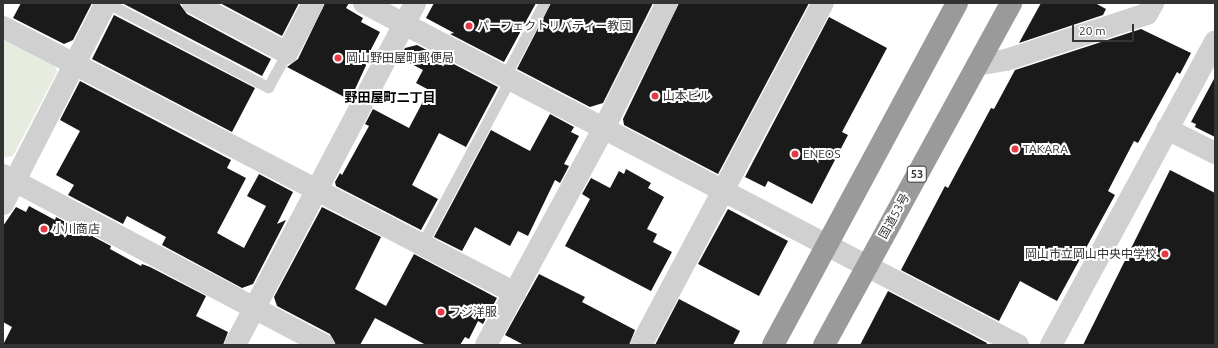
<!DOCTYPE html>
<meta charset="utf-8">
<style>
body{margin:0}
#map{position:relative;width:1218px;height:348px;overflow:hidden;background:#fff;font-family:Ubuntu,"Noto Sans JP",sans-serif}
div>[style]{position:absolute}
[style*='--x']{left:calc(var(--x)*1px);top:calc(var(--y)*1px);width:calc(var(--w)*1px);rotate:calc(var(--a)*1deg)}
.green>*{inset:0;background:#e6ecdf}
.building>*{inset:0;background:#1a1a1a}
.lane>*{height:11px;margin:-5.5px;padding:0 5.5px;transform-origin:5.5px;border-radius:5.5px;background:#d0d0d0}
.street>*{height:22px;margin:-11px;padding:0 11px;transform-origin:11px;border-radius:11px;background:#d0d0d0}
.highway>*{height:22px;margin:-11px;padding:0 11px;transform-origin:11px;border-radius:11px;background:#9a9a9a}
.dots>*{width:11px;height:11px;translate:-50% -50%;box-sizing:border-box;border:2px solid #fff;border-radius:50%}
span{translate:-50% -50%;white-space:nowrap;text-align:center;line-height:1.15;-webkit-text-stroke:4px #fff;paint-order:stroke}
.shield-label span{padding:1px 3px;background:#fff;border:1px solid;border-radius:3px;-webkit-text-stroke-width:0}
.shield-label{font-size:11px;color:#333;font-weight:700}
.poi-label{font-size:12px;color:#333}
.left{translate:0 -50%;text-align:left}
.right{translate:-100% -50%;text-align:right}
.street-label{font-size:12px;color:#333}
.neighbourhood-label{font-size:13px;color:#000;font-weight:700}
.frame{position:absolute;inset:0;border:4px solid #333;pointer-events:none}
.scale{position:absolute;left:1072px;top:24px;width:62px;height:18px;box-sizing:border-box;border:2px solid #333;border-top:0;padding-left:5px;font-size:12px;line-height:14px;white-space:nowrap;color:#333;-webkit-text-stroke:3px #fff;paint-order:stroke}
</style>
<div id="map">
<div class="green">
<div style="clip-path:polygon(3px 34px,52px 59px,57px 72px,13px 156px,3px 158px)"></div>
</div>
<div class="building">
<div style="clip-path:polygon(21px 3px,92px 3px,73px 40px,64px 44px,13px 18px)"></div>
<div style="clip-path:polygon(122px 3px,179px 3px,187px 14px,271px 59px,262px 76px)"></div>
<div style="clip-path:polygon(220px 3px,299px 3px,282px 36px)"></div>
<div style="clip-path:polygon(325px 3px,349px 3px,346px 8px,363px 18px,361px 22px,380px 32px,365px 61px,369px 59px,350px 100px,287px 67px,298px 59px)"></div>
<div style="clip-path:polygon(434px 3px,536px 3px,504px 62px,450px 34px,454px 33px,426px 18px)"></div>
<div style="clip-path:polygon(551px 3px,653px 3px,603px 103px,590px 107px,517px 69px)"></div>
<div style="clip-path:polygon(679px 3px,809px 3px,718px 174px,624px 125px,623px 119px)"></div>
<div style="clip-path:polygon(1041px 3px,1095px 3px,1106px 9px,1103px 15px,1019px 43px)"></div>
<div style="clip-path:polygon(114px 15px,255px 88px,232px 132px,92px 59px)"></div>
<div style="clip-path:polygon(829px 17px,887px 48px,842px 132px,848px 135px,812px 204px,768px 181px,765px 187px,745px 177px)"></div>
<div style="clip-path:polygon(1141px 29px,1191px 53px,1180px 74px,1177px 72px,1138px 143px,1134px 141px,1108px 191px,1115px 195px,1057px 301px,1020px 281px,999px 321px,901px 270px,945px 186px,948px 188px,991px 108px,994px 109px,1015px 70px)"></div>
<div style="clip-path:polygon(417px 45px,498px 87px,466px 147px,439px 133px,412px 185px,438px 199px,421px 230px,336px 186px,335px 182px,340px 173px,342px 175px,369px 126px,365px 124px,373px 109px,409px 128px,429px 90px,416px 83px,423px 70px,400px 58px,405px 48px)"></div>
<div style="clip-path:polygon(1215px 77px,1215px 137px,1195px 127px,1196px 124px,1191px 122px)"></div>
<div style="clip-path:polygon(80px 81px,231px 160px,227px 168px,246px 178px,217px 233px,244px 248px,266px 206px,247px 196px,259px 174px,293px 192px,277px 224px,286px 220px,253px 284px,242px 288px,162px 245px,166px 237px,127px 216px,123px 224px,68px 195px,74px 185px,56px 175px,80px 131px,60px 120px)"></div>
<div style="clip-path:polygon(550px 114px,574px 127px,571px 132px,579px 136px,564px 164px,569px 166px,560px 183px,555px 180px,528px 236px,518px 231px,510px 246px,475px 227px,462px 251px,434px 237px,491px 130px,530px 151px)"></div>
<div style="clip-path:polygon(626px 169px,651px 183px,648px 188px,664px 197px,647px 229px,657px 234px,653px 242px,672px 252px,651px 291px,565px 246px,590px 199px,582px 194px,591px 178px,610px 188px,619px 171px,624px 174px)"></div>
<div style="clip-path:polygon(1170px 170px,1215px 193px,1215px 345px,1083px 345px)"></div>
<div style="clip-path:polygon(29px 206px,55px 220px,56px 217px,111px 246px,110px 249px,141px 266px,142px 264px,150px 267px,206px 296px,196px 316px,228px 332px,223px 345px,3px 345px,12px 327px,3px 322px,3px 226px,16px 207px,26px 212px)"></div>
<div style="clip-path:polygon(322px 207px,381px 237px,355px 289px,386px 306px,414px 254px,497px 298px,483px 324px,478px 321px,469px 339px,465px 337px,460px 345px,426px 345px,375px 318px,360px 345px,336px 345px,330px 334px,277px 306px,274px 297px)"></div>
<div style="clip-path:polygon(728px 209px,788px 241px,759px 296px,698px 264px)"></div>
<div style="clip-path:polygon(539px 274px,585px 297px,582px 302px,635px 330px,629px 345px,524px 345px,505px 335px)"></div>
<div style="clip-path:polygon(888px 291px,987px 343px,986px 345px,860px 345px)"></div>
<div style="clip-path:polygon(679px 299px,740px 331px,733px 345px,655px 345px)"></div>
</div>
<div class="lane">
<div style="--x:107;--y:3;--w:182;--a:27.6"></div>
<div style="--x:268;--y:87;--w:39;--a:-61"></div>
<div style="--x:505;--y:76;--w:83;--a:-61.9"></div>
<div style="--x:422;--y:244;--w:187;--a:-61.9"></div>
</div>
<div class="street">
<div style="--x:193;--y:3;--w:106;--a:28"></div>
<div style="--x:287;--y:53;--w:56;--a:-62.5"></div>
<div style="--x:364;--y:3;--w:738;--a:27.61"></div>
<div style="--x:3;--y:27;--w:577;--a:27.45"></div>
<div style="--x:977;--y:65;--w:29;--a:-10"></div>
<div style="--x:1006;--y:60;--w:148;--a:-18.1"></div>
<div style="--x:1147;--y:14;--w:13;--a:-61"></div>
<div style="--x:1167;--y:129;--w:54;--a:26.6"></div>
<div style="--x:3;--y:175;--w:363;--a:27.9"></div>
<div style="--x:3;--y:204;--w:226;--a:-62.9"></div>
<div style="--x:235;--y:345;--w:386;--a:-62.2"></div>
<div style="--x:486;--y:345;--w:247;--a:-61.5"></div>
<div style="--x:604;--y:128;--w:140;--a:-63.3"></div>
<div style="--x:641;--y:345;--w:387;--a:-62"></div>
<div style="--x:1051;--y:345;--w:345;--a:-61.6"></div>
</div>
<div class="highway">
<div style="--x:773;--y:345;--w:388;--a:-61.7"></div>
<div style="--x:824;--y:345;--w:390;--a:-61.3"></div>
</div>
<div class="dots">
<div style="left:469px;top:26px;background:#e63946"></div>
<div style="left:338px;top:58px;background:#e63946"></div>
<div style="left:655px;top:96px;background:#e63946"></div>
<div style="left:1015px;top:149px;background:#e63946"></div>
<div style="left:795px;top:154px;background:#e63946"></div>
<div style="left:44px;top:229px;background:#e63946"></div>
<div style="left:1165px;top:254px;background:#e63946"></div>
<div style="left:441px;top:312px;background:#e63946"></div>
</div>
<div class="shield-label">
<span style="left:917px;top:174px">53</span>
</div>
<div class="poi-label">
<span class="left" style="left:477px;top:26px">パーフェクトリバティー教団</span>
<span class="left" style="left:346px;top:58px">岡山野田屋町郵便局</span>
<span class="left" style="left:663px;top:96px">山本ビル</span>
<span class="left" style="left:1023px;top:149px">TAKARA</span>
<span class="left" style="left:803px;top:154px">ENEOS</span>
<span class="left" style="left:52px;top:229px">小川商店</span>
<span class="right" style="left:1157px;top:254px">岡山市立岡山中央中学校</span>
<span class="left" style="left:449px;top:312px">フジ洋服</span>
</div>
<div class="street-label">
<span style="left:894px;top:216px;rotate:-61deg">国道53号</span>
</div>
<div class="neighbourhood-label">
<span style="left:390px;top:97px">野田屋町二丁目</span>
</div>
<div class="frame"></div>
<div class="scale">20 m</div>
</div>
